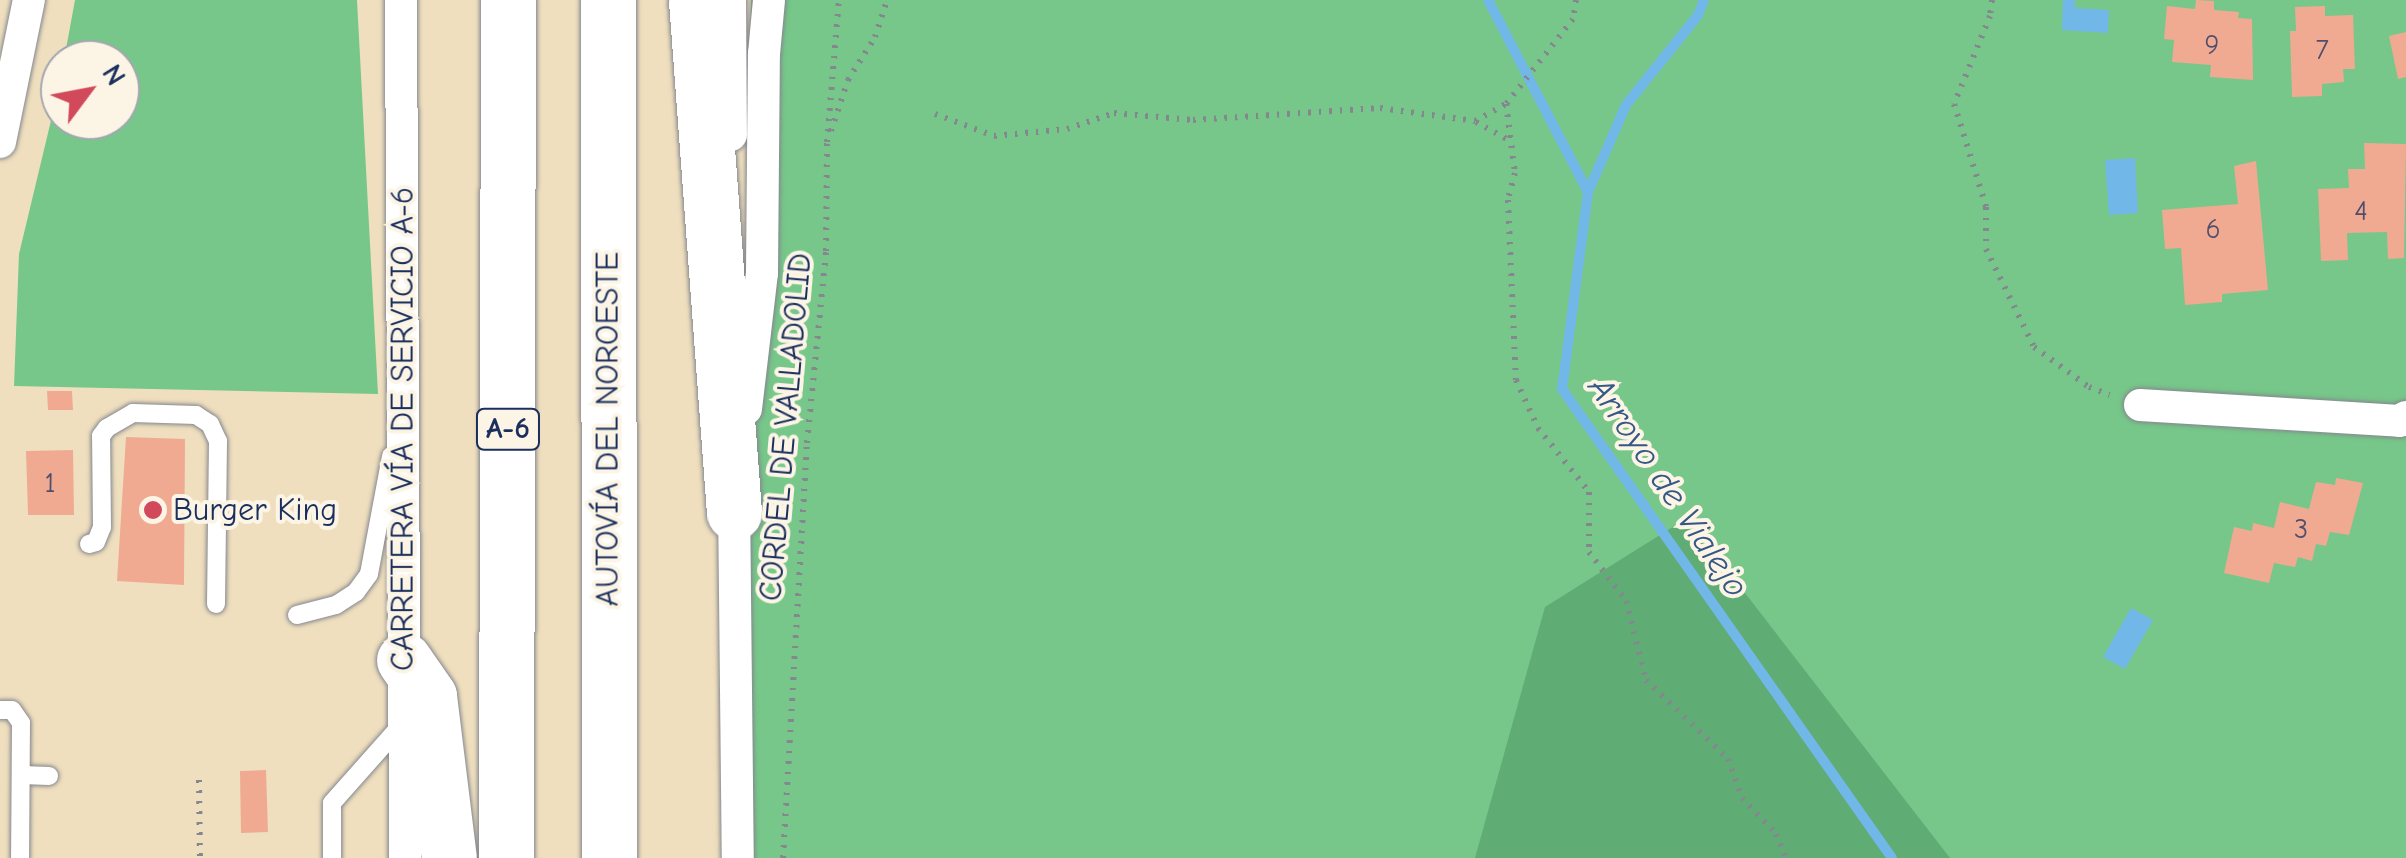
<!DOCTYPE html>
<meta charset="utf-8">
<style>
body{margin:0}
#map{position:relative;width:2406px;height:858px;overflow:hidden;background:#efdfbe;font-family:"Comic Neue",sans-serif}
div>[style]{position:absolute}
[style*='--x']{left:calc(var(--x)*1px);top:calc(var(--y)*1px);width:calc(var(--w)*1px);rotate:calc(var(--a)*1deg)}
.green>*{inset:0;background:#76c789}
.forest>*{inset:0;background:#60ac75}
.water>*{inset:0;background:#71b7e8}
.stream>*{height:10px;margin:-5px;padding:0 5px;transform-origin:5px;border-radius:5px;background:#71b7e8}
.building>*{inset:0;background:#f0aa92}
.path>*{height:6px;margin-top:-3px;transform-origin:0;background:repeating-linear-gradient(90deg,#85878e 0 2.5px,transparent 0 10.5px)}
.roads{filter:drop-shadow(0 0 2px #85878e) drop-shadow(0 0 2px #85878e)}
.service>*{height:18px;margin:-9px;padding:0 9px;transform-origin:9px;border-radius:9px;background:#fff}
.minor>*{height:32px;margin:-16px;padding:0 16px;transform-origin:16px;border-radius:16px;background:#fff}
.motorway>*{height:55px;margin:-27.5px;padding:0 27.5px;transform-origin:27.5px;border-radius:27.5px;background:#fff}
.dots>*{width:28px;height:28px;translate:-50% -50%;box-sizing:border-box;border:5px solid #fcf5e5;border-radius:50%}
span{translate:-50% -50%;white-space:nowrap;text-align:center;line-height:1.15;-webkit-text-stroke:8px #fcf5e5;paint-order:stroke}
.number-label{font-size:28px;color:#504e6b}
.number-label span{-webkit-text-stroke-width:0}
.shield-label span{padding:2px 8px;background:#fcf5e5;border:2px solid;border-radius:8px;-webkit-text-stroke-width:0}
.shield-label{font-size:30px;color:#1b2f5e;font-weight:700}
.street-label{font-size:32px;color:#1b2f5e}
.poi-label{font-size:32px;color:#1b2f5e}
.left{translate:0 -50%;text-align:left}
.water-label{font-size:35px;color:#355887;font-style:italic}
.north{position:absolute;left:40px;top:40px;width:100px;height:100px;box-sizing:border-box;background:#fcf5e5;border:2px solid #a2a6af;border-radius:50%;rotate:58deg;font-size:28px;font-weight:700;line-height:40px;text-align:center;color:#1b2f5e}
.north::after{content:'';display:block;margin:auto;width:35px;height:45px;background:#d1495b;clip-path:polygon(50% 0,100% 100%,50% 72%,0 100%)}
</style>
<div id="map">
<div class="green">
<div style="clip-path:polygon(75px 0,357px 0,378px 394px,14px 386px,19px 254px,60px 83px,60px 120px,120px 120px,120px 60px,64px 60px)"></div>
<div style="clip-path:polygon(751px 0,2406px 0,2406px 858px,740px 858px)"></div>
</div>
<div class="forest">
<div style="clip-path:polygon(1687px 518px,1950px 858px,1475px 858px,1545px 607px)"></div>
</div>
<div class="water">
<div style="clip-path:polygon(2063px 0,2075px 0,2075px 8px,2109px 10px,2108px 33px,2062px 30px)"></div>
<div style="clip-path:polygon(2135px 158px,2138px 213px,2109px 215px,2105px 160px)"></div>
<div style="clip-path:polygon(2131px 608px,2153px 620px,2125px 669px,2103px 657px)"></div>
</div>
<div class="stream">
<div style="--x:1488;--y:0;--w:216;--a:62.5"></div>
<div style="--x:1588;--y:192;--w:199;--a:97.5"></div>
<div style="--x:1562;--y:389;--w:573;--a:54.87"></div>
<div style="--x:1588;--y:192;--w:95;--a:-66.4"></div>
<div style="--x:1626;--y:105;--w:115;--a:-51.3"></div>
<div style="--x:1698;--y:15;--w:16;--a:-68"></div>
</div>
<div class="building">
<div style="clip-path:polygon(2196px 0,2214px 1px,2214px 10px,2239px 12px,2238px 18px,2252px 19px,2253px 80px,2210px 77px,2211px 65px,2172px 62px,2174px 40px,2164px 39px,2167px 6px,2195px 9px)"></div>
<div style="clip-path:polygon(2325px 6px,2325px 16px,2353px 15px,2355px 69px,2343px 69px,2344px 82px,2322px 84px,2322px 96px,2292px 97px,2290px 31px,2296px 31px,2295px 7px)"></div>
<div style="clip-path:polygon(2406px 32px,2406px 77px,2398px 79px,2389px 36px)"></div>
<div style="clip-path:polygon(2364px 143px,2406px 144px,2404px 258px,2388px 259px,2387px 232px,2347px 233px,2348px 260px,2321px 261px,2318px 189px,2349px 188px,2348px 169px,2365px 169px)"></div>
<div style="clip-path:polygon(2256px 161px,2268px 290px,2222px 294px,2222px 302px,2185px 305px,2181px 248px,2165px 249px,2162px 210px,2238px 204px,2234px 166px)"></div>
<div style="clip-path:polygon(47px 391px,72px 391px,73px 410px,48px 410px)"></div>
<div style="clip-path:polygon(126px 437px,185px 439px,184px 585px,117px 581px)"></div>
<div style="clip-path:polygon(73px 450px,74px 515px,28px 515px,26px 451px)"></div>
<div style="clip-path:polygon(2336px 478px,2363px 483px,2349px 535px,2330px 532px,2326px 546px,2316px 544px,2312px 561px,2298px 557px,2295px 567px,2274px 563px,2269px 583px,2224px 573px,2234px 527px,2252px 531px,2253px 523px,2274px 528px,2280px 502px,2309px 509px,2316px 482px,2335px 485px)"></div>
<div style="clip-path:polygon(266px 770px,268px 832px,241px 833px,240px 771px)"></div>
</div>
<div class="path">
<div style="--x:1576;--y:0;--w:19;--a:99"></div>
<div style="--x:1573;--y:19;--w:108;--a:128.2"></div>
<div style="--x:1506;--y:104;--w:70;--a:82.6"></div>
<div style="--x:1515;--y:173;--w:28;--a:105"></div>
<div style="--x:1508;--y:200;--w:180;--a:87.5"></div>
<div style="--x:1516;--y:380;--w:53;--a:65.4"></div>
<div style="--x:1538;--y:428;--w:82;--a:51.4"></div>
<div style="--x:1589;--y:492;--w:60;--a:90"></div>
<div style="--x:1589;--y:552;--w:61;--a:52.9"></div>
<div style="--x:1626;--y:601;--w:81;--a:75.8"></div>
<div style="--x:1646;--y:680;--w:114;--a:43.9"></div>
<div style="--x:1728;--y:759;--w:41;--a:70.3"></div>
<div style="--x:1742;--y:798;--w:50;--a:46.6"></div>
<div style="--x:1776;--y:834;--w:26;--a:67"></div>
<div style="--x:1992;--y:0;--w:16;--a:97"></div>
<div style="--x:1990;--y:16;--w:95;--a:112.2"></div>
<div style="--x:1954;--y:104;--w:108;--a:72.7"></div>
<div style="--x:1986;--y:207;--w:42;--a:90"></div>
<div style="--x:1986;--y:249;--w:109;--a:63.9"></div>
<div style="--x:2034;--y:347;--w:68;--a:36"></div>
<div style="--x:2089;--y:387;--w:22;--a:21"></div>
<div style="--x:935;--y:114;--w:63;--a:20.4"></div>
<div style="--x:994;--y:136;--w:73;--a:-5.5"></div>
<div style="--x:1067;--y:129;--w:50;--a:-18.8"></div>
<div style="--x:1114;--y:113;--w:79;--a:5.1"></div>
<div style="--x:1193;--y:120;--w:187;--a:-3.7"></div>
<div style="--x:1380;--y:108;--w:96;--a:7.8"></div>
<div style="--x:1475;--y:121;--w:35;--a:-29"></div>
<div style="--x:1476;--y:122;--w:39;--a:29"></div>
<div style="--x:831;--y:131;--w:54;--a:-71.6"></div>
<div style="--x:848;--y:80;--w:51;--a:-57.9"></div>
<div style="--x:875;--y:37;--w:39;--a:-72"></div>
<div style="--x:199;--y:780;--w:78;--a:89.3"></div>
<div style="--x:783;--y:858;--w:416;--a:-86.7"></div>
<div style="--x:807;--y:443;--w:193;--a:-84.3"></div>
<div style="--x:826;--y:251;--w:109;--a:-89.5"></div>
<div style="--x:827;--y:142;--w:143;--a:-85.2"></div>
</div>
<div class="roads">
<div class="service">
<div style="--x:89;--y:544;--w:7;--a:-16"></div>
<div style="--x:96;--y:542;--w:16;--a:-68"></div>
<div style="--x:102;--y:527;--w:91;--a:-90.6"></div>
<div style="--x:101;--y:436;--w:10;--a:-53"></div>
<div style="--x:107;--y:428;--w:30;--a:-30"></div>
<div style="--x:133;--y:413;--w:63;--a:1.8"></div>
<div style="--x:196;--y:415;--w:17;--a:33"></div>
<div style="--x:210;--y:424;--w:19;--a:65"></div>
<div style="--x:218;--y:441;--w:163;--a:90.7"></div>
<div style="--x:297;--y:615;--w:40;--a:-14.4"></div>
<div style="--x:336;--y:605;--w:24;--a:-33"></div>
<div style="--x:356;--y:592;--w:22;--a:-54"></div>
<div style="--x:369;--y:574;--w:120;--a:-79.4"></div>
<div style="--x:0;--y:710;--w:12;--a:0"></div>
<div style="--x:12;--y:710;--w:16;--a:55"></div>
<div style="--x:21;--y:723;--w:135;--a:90.4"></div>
<div style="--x:22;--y:775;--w:27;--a:2"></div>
<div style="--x:332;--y:858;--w:55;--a:-90"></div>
<div style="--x:332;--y:803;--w:107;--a:-48.4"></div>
</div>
<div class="minor">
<div style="--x:401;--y:0;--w:858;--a:89.73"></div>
<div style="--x:730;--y:0;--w:135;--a:89.6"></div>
<div style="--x:0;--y:142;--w:145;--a:-78.5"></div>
<div style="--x:2140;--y:405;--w:260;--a:3.5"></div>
<div style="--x:2400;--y:421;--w:7;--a:-34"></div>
<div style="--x:746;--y:409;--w:137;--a:-83.3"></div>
<div style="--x:762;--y:273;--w:219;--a:-89.5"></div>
<div style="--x:764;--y:54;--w:54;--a:-84.7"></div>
<div style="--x:734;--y:499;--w:359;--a:89.4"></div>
</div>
<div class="motorway">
<div style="--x:608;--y:0;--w:858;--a:89.93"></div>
<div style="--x:696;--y:0;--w:514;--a:85.76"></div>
<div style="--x:404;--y:660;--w:44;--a:55.2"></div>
<div style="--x:429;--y:696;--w:163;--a:83"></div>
<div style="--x:506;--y:858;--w:858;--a:-89.87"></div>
</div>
</div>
<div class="dots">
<div style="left:153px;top:510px;background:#d1495b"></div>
</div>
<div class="number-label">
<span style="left:2212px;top:45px">9</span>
<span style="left:2322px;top:50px">7</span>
<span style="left:2361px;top:211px">4</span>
<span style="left:2213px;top:229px">6</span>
<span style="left:50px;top:483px">1</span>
<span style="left:2301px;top:529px">3</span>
</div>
<div class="shield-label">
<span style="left:508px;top:429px">A-6</span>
</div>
<div class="street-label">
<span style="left:786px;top:427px;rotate:-85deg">CORDEL DE VALLADOLID</span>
<span style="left:403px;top:429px;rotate:-90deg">CARRETERA VÍA DE SERVICIO A-6</span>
<span style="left:608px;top:429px;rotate:-90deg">AUTOVÍA DEL NOROESTE</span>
</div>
<div class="poi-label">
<span class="left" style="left:173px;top:510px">Burger King</span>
</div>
<div class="water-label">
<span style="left:1668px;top:487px;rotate:56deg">Arroyo de Vialejo</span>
</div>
<div class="north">N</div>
</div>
